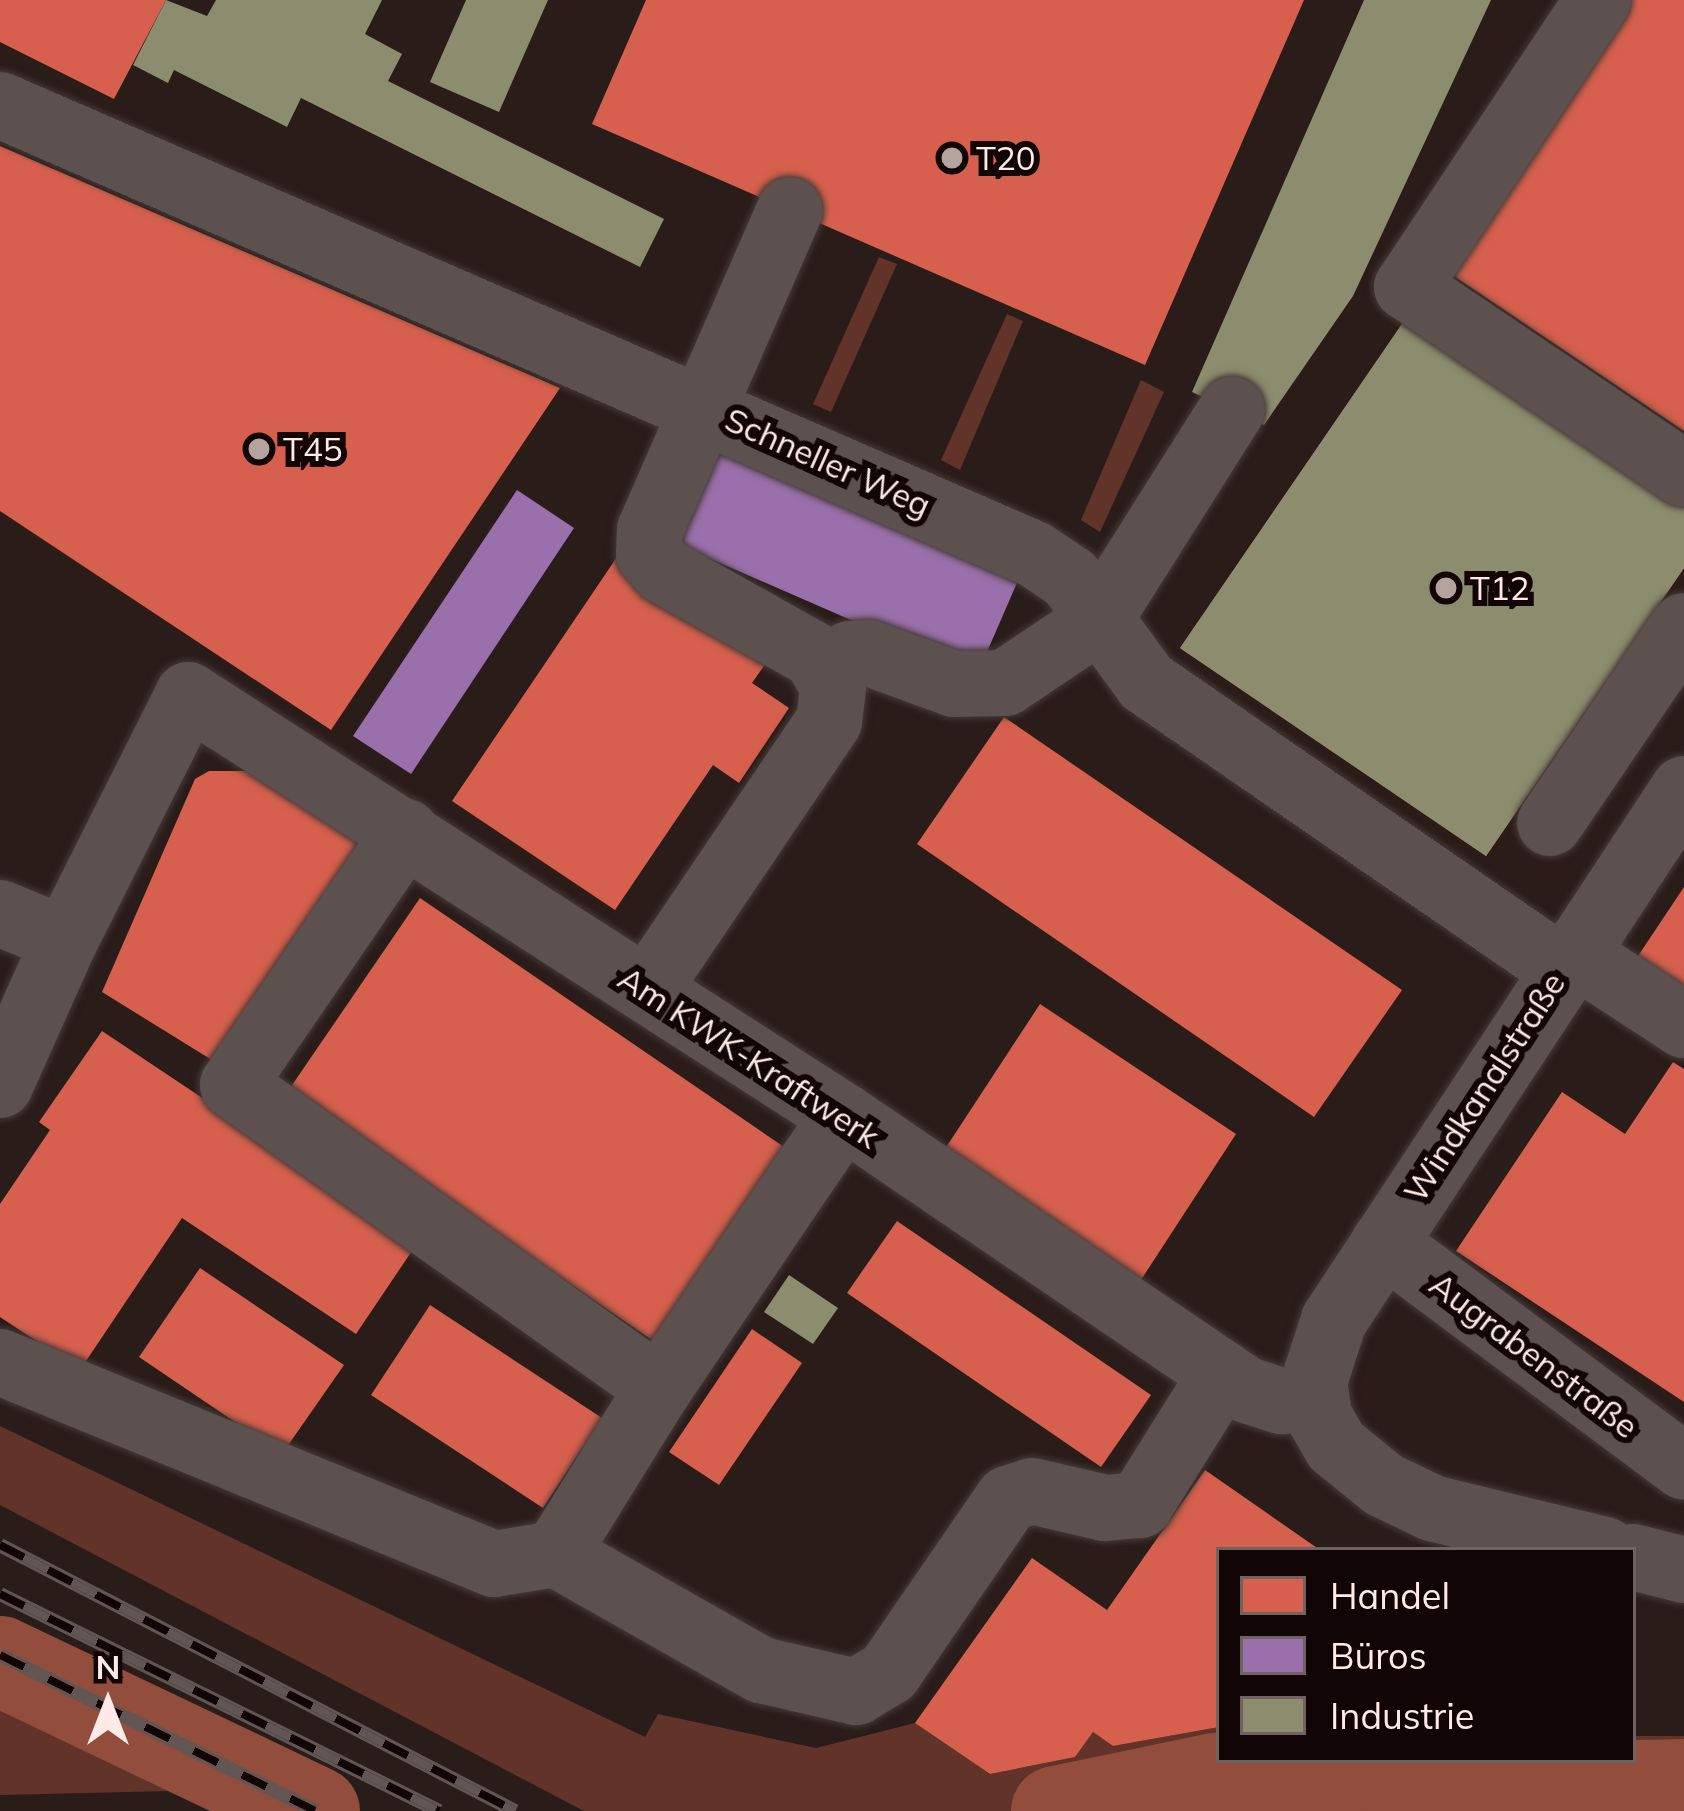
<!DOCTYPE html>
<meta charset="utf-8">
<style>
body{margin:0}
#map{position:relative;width:1684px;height:1811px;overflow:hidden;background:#2a1c19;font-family:Mulish,sans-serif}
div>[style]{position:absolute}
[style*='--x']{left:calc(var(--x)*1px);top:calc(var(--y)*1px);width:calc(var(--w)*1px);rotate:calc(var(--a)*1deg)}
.green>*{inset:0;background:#613329}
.shops>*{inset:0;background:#d6604d}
.offices>*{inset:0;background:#9970ab}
.industry>*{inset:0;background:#8c8c6e}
.stream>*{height:15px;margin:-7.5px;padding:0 7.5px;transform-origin:7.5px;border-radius:7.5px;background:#924d3d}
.river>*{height:90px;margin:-45px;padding:0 45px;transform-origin:45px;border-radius:45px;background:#924d3d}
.roads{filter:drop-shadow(0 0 3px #453937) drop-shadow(0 0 3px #453937)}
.minor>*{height:66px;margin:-33px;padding:0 33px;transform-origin:33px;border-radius:33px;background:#5c514f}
.rail>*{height:14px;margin-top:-7px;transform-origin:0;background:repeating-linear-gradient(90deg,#110605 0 27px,#615653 0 54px);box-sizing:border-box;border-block:3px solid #615653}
.dots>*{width:33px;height:33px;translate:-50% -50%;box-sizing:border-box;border:6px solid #110605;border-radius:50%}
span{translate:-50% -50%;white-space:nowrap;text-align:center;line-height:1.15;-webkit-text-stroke:12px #110605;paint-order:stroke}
.poi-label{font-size:33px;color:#feebe7}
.left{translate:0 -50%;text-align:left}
.street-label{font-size:33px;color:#feebe7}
.legend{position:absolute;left:1216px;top:1547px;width:420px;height:216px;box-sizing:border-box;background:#110605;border:3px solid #70625f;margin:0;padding:15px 21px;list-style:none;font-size:36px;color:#feebe7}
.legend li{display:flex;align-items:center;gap:24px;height:60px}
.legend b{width:60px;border:3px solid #70625f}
.north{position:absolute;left:48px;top:1643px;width:120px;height:120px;-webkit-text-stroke:9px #110605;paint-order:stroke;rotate:0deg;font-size:33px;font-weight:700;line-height:48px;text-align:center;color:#feebe7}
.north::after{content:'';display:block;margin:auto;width:42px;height:54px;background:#feebe7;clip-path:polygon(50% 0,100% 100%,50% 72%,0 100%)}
</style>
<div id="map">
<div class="green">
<div style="clip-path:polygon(879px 257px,897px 264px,831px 412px,813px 404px)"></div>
<div style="clip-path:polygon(1007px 314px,1023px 321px,960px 470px,941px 460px)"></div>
<div style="clip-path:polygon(1141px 380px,1164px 392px,1100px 532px,1081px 520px)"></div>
<div style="clip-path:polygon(0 1426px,645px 1737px,658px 1714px,816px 1748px,915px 1723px,990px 1774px,1075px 1757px,1093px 1732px,1113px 1746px,1219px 1727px,1219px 1760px,1633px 1760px,1633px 1736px,1684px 1736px,1684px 1811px,584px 1811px,0 1505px)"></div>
<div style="clip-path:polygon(0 1674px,108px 1724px,295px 1811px,212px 1790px,0 1795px)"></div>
</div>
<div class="shops">
<div style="clip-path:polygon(0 0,166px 0,114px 99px,0 42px)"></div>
<div style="clip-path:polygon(646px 0,1304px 0,1145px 365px,592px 124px)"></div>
<div style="clip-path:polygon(1624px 0,1684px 0,1684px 431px,1442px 268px)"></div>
<div style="clip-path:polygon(0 146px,560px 388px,331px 730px,0 511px)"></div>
<div style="clip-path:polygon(evenodd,1415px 305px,1684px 489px,1684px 568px,1486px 856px,1180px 648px,1415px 305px,1431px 511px,1551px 590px,1495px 674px,1375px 596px,1431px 511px)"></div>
<div style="clip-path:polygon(619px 554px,771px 656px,752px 683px,789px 708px,739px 783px,713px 765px,615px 910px,452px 801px)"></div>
<div style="clip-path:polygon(1004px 717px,1402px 990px,1314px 1117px,917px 844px)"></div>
<div style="clip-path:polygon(209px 771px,254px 771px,381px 840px,220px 1065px,102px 992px,195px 779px)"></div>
<div style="clip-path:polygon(1684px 887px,1684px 986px,1638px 956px)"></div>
<div style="clip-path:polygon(420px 898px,784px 1147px,652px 1340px,288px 1091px)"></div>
<div style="clip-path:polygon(1040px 1004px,1236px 1134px,1139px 1283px,943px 1152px)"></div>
<div style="clip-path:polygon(102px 1031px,418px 1242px,356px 1334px,182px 1218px,80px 1370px,0 1317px,0 1204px,50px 1130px,39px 1122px)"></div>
<div style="clip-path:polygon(1673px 1062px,1684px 1069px,1684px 1402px,1456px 1251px,1562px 1092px,1625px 1134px)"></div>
<div style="clip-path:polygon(897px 1221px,1151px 1395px,1101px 1467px,847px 1293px)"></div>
<div style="clip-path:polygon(200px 1268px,344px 1365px,282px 1454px,139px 1357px)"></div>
<div style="clip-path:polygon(430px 1305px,602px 1418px,543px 1508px,371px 1395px)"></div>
<div style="clip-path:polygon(752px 1329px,802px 1363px,719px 1485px,669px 1452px)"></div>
<div style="clip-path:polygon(1205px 1470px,1320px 1550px,1219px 1550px,1219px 1727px,1113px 1746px,1093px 1732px,1075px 1757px,990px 1774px,915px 1723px,1032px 1558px,1107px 1610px)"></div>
</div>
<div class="offices">
<div style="clip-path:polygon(708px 440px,1020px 576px,977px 675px,665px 539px)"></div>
<div style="clip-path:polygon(517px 490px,574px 528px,411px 774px,353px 736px)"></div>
</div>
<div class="industry">
<div style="clip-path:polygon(166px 0,207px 16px,216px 0,382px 0,365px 34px,402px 54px,388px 81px,664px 219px,640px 267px,301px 98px,287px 127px,174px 70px,168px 83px,133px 65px)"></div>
<div style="clip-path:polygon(466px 0,548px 0,499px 112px,430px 82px)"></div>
<div style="clip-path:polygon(1364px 0,1491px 0,1353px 296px,1264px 425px,1192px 392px)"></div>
<div style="clip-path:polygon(1415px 305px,1684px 489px,1684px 568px,1486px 856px,1180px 648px)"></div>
<div style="clip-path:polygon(789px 1275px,838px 1308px,813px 1344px,764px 1312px)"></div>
</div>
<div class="stream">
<div style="--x:1056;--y:1811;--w:162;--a:-11.7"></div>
<div style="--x:1215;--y:1778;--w:100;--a:1.1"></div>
<div style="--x:1315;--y:1780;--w:88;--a:9.8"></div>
<div style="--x:1402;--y:1795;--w:282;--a:-1.4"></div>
</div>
<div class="river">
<div style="--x:0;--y:1661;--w:349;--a:25.5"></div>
<div style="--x:1056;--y:1811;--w:162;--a:-11.7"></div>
<div style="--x:1215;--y:1778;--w:187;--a:3.7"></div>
<div style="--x:1402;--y:1790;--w:282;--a:-1.2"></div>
</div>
<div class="roads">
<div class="minor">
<div style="--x:1598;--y:0;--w:345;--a:123.6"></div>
<div style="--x:1407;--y:287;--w:334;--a:34"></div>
<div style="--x:0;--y:105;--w:1127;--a:23.47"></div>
<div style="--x:1034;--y:554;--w:43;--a:33.7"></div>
<div style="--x:1070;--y:578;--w:129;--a:53.8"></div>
<div style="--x:1146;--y:682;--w:504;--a:34.57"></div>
<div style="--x:827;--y:670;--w:28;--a:-35"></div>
<div style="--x:850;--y:654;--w:19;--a:-3"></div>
<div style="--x:869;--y:653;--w:90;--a:20"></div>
<div style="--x:954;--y:684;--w:51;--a:-1.1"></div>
<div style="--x:1005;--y:683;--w:113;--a:-33.8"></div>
<div style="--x:1099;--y:620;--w:249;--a:-57.7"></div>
<div style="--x:1550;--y:823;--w:238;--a:-55.8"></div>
<div style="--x:406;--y:832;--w:306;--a:124.4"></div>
<div style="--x:233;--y:1085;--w:523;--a:35.42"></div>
<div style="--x:659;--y:1388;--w:328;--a:-55.9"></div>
<div style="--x:0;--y:913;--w:70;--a:22.6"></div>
<div style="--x:65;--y:940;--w:274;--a:-63.3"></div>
<div style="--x:188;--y:695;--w:779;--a:32.73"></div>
<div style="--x:843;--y:1116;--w:485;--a:34.2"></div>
<div style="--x:1244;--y:1389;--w:40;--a:18"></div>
<div style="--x:1282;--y:1401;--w:32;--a:-4"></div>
<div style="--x:1572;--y:952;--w:134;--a:33.1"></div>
<div style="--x:647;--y:990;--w:325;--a:-55.9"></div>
<div style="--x:829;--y:721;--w:35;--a:-83"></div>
<div style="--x:833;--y:686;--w:34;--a:-120"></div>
<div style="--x:816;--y:656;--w:174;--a:-150.8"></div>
<div style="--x:664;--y:571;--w:23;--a:-131"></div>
<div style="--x:649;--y:554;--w:24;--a:-88"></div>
<div style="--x:650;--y:530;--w:349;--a:-66.4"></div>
<div style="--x:0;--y:1085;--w:159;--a:-65.9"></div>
<div style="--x:1384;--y:1243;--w:374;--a:36.7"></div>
<div style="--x:0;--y:1362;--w:534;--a:22.24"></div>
<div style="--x:494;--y:1564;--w:63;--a:-9.2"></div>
<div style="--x:556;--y:1554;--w:236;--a:29.5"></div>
<div style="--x:761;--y:1670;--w:98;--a:13"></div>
<div style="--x:856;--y:1692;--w:39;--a:-31"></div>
<div style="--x:889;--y:1672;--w:210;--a:-55.5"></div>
<div style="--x:1008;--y:1499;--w:25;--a:-18"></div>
<div style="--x:1032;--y:1491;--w:75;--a:13.1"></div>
<div style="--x:1105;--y:1508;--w:35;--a:-5"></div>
<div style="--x:1140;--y:1505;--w:155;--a:-58"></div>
<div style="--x:1605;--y:1550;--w:178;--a:-166.4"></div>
<div style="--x:1432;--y:1508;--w:53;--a:-154.4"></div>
<div style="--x:1384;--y:1485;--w:62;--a:-140.9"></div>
<div style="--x:1336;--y:1446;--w:34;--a:-120"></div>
<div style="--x:1319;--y:1416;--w:34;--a:-98"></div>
<div style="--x:1314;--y:1382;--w:65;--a:-72.1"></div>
<div style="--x:1334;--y:1320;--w:636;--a:-56.61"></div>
<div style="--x:556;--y:1554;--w:195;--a:-58.2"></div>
<div style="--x:1633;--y:1557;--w:53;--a:14.3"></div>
</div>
</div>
<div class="rail">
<div style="--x:0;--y:1545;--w:580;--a:27.32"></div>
<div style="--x:0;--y:1594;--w:490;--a:26.3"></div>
<div style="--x:0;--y:1655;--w:352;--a:26.3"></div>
</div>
<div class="dots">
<div style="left:952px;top:158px;background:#b4a39f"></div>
<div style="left:259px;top:449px;background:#b4a39f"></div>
<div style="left:1446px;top:588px;background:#b4a39f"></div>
</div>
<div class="poi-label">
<span class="left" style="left:976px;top:158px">T20</span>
<span class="left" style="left:283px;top:449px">T45</span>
<span class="left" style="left:1470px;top:588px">T12</span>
</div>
<div class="street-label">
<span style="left:828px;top:462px;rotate:24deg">Schneller Weg</span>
<span style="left:749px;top:1057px;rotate:33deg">Am KWK-Kraftwerk</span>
<span style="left:1484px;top:1087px;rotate:-57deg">Windkanalstraße</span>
<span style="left:1534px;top:1355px;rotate:37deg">Augrabenstraße</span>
</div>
<ul class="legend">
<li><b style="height:33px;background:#d6604d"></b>Handel</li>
<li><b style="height:33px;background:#9970ab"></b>Büros</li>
<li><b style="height:33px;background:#8c8c6e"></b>Industrie</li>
</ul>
<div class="north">N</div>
</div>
